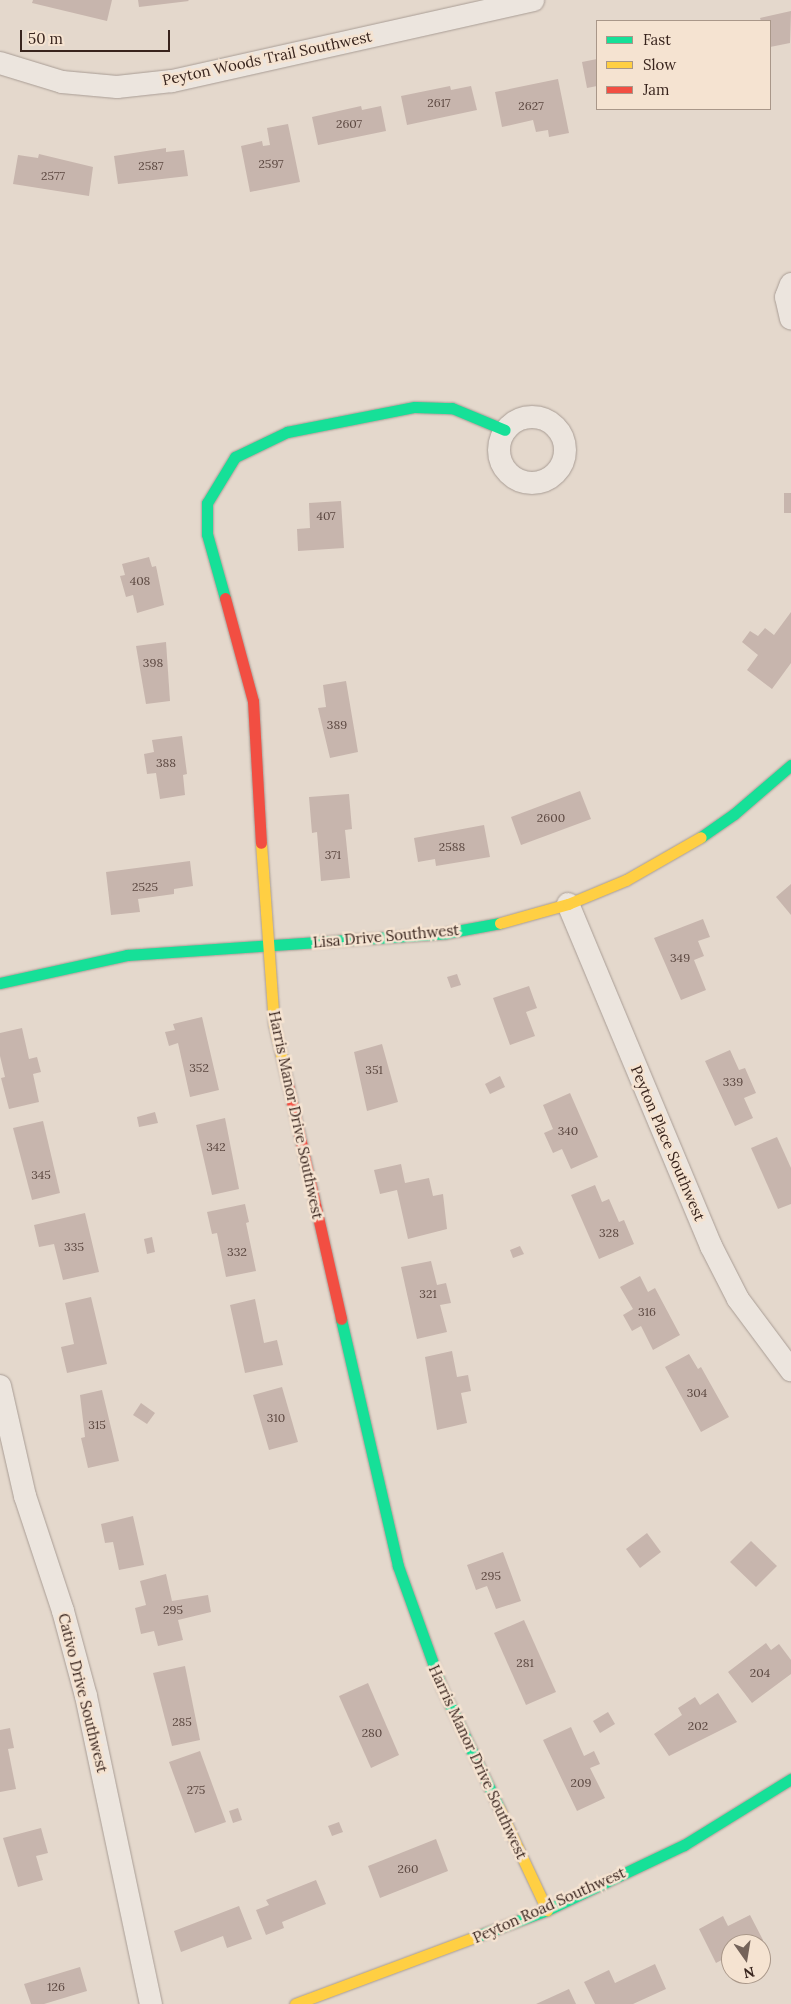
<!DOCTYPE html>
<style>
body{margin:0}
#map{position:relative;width:791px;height:2004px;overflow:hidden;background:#e4d8cc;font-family:Lora,serif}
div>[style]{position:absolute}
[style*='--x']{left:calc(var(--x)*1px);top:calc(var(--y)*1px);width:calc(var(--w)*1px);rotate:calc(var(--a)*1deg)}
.building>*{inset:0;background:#c7b5ad}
.roads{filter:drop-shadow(0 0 1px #a99d95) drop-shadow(0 0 1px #a99d95)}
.street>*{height:22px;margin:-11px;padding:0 11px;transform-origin:11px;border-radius:11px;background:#ece5de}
.street>.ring{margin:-11px;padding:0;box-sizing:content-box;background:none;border:22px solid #ece5de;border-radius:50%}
.fast>*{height:11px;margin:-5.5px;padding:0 5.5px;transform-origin:5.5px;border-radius:5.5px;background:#16e098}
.slow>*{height:11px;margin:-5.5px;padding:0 5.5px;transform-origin:5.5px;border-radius:5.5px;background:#ffcf43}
.jam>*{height:11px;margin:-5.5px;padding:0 5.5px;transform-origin:5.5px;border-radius:5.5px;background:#f24e42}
span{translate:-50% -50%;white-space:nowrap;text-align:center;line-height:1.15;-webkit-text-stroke:5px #f5e3d1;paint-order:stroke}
.number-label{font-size:12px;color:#5c4841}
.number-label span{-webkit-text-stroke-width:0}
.street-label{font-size:15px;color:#38241d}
.legend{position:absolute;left:596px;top:20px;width:175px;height:90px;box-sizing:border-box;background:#f5e3d1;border:1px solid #a99789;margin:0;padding:6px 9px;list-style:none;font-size:15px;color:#38241d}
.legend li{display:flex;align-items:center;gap:10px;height:25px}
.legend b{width:25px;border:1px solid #a99789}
.north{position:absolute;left:721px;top:1934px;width:50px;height:50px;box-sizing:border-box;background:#f5e3d1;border:1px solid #a99789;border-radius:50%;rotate:167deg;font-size:14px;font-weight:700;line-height:20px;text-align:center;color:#38241d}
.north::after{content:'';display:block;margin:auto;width:18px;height:22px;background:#74635a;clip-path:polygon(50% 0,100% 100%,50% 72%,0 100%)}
.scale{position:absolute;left:20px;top:30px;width:150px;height:22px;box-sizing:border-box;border:2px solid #38241d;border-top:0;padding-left:6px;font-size:15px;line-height:18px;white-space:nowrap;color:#38241d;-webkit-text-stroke:4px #f5e3d1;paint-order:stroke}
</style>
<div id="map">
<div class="building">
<div style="clip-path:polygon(33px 0,112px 0,107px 21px,32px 3px)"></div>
<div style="clip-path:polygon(138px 0,188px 0,189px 1px,139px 7px)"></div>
<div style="clip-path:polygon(791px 11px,790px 43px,770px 47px,770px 21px,761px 21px,760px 18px)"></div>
<div style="clip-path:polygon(597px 59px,597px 86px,587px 88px,582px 62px)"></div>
<div style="clip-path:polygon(558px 79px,569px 133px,549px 137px,548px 130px,536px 132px,533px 120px,502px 127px,495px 92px)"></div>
<div style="clip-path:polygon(450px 86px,451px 90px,471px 86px,477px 110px,407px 125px,401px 96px)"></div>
<div style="clip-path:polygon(361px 106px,362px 110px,381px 106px,386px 131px,318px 145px,312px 117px)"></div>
<div style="clip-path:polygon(288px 124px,300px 182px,250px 192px,241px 146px,262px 141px,263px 146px,270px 145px,267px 128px)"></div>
<div style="clip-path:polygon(166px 148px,166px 152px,184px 150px,188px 176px,118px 184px,114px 156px)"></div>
<div style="clip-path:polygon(39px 154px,93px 167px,89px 196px,13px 184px,18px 155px,38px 158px)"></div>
<div style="clip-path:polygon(784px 493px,791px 493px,791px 513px,784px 513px)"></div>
<div style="clip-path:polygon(341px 501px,344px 548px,298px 551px,297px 529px,310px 528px,309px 503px)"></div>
<div style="clip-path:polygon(149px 557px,152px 567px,156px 566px,164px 605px,137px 613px,133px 595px,126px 597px,120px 576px,125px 575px,122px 564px)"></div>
<div style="clip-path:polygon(791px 612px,791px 663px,772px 689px,747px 670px,758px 655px,742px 642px,750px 631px,758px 636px,765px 628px,774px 635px)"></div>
<div style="clip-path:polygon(166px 642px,170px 701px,146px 704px,136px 646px)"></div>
<div style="clip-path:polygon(346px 681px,358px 752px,330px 758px,318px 708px,326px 707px,323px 685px)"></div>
<div style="clip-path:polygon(182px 736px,187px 774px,183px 775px,185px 795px,160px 799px,156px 773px,147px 774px,144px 754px,154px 752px,152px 740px)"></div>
<div style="clip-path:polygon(580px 791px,591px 819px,521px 845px,511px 817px)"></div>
<div style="clip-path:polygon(349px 794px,352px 829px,345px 830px,350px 878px,321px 881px,317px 832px,312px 833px,309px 797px)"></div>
<div style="clip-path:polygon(484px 825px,490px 857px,436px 866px,435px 859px,418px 862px,414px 838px)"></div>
<div style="clip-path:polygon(190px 861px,193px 886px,174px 889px,174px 894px,138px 899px,140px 912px,111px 915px,106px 872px)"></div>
<div style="clip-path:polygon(791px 884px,791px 915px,776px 897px)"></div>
<div style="clip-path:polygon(703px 919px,710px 937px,698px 941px,704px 956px,694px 960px,706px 990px,681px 1000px,654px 938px)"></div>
<div style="clip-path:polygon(457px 974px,461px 985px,451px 988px,447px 977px)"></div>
<div style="clip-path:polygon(529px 986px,537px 1008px,526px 1012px,535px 1036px,510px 1045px,493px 998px)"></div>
<div style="clip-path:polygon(202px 1017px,219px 1090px,190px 1097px,178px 1043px,169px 1046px,165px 1032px,175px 1030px,173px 1024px)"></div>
<div style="clip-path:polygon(22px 1028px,29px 1059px,37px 1057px,41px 1072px,33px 1074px,39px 1102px,9px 1109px,1px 1078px,5px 1077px,0 1056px,0 1033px)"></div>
<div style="clip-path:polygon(382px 1044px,398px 1102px,367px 1111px,354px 1052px)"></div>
<div style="clip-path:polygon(730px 1050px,739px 1070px,745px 1068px,756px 1093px,744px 1098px,753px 1118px,735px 1126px,705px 1061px)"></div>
<div style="clip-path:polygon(500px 1076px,505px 1087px,490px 1094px,485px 1084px)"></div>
<div style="clip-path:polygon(570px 1093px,598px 1157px,571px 1169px,562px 1149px,553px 1153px,544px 1133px,553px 1129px,543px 1105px)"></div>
<div style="clip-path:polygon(155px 1112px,158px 1123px,139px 1127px,137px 1117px)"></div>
<div style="clip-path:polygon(225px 1118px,239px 1189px,212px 1195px,196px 1125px)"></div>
<div style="clip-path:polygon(43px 1121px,60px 1193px,32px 1200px,13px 1128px)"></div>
<div style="clip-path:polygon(777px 1137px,791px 1168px,791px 1204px,778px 1209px,751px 1148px)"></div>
<div style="clip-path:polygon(401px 1164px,405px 1183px,429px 1178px,433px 1196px,443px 1194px,447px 1229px,408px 1239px,397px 1190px,380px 1194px,374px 1170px)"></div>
<div style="clip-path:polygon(595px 1185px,602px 1202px,609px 1199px,619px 1222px,624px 1220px,634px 1244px,599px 1259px,571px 1195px)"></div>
<div style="clip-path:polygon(245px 1204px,249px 1222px,246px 1223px,256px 1271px,226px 1277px,217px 1233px,212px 1234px,207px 1212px)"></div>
<div style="clip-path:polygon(85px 1213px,99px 1272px,63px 1280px,54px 1244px,39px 1247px,34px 1225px)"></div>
<div style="clip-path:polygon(152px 1237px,155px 1252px,147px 1254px,144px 1239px)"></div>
<div style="clip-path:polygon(520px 1246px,524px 1254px,513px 1258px,510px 1250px)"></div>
<div style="clip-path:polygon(431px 1261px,437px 1285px,446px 1283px,451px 1303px,440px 1305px,447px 1332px,417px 1339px,401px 1267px)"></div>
<div style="clip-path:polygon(640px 1276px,648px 1292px,655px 1288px,680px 1335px,653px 1350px,641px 1326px,632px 1331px,623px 1315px,633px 1309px,620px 1287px)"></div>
<div style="clip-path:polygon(91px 1297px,107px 1364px,67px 1373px,61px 1347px,74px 1344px,65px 1303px)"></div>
<div style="clip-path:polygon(255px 1299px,264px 1343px,277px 1340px,283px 1365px,245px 1373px,230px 1305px)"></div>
<div style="clip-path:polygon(452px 1351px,457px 1377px,468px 1375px,471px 1391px,461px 1393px,467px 1423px,437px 1430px,425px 1357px)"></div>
<div style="clip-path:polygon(689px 1354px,698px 1369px,701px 1367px,729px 1417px,701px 1432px,665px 1367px)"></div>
<div style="clip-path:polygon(282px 1387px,298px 1442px,269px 1450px,253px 1395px)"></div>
<div style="clip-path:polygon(102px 1390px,119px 1461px,88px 1468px,81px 1438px,85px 1437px,80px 1395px)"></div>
<div style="clip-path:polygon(141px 1403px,155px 1413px,147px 1424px,133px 1415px)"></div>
<div style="clip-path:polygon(133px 1516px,144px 1565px,119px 1570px,113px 1542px,105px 1543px,101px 1524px)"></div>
<div style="clip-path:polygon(647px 1533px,661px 1552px,640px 1568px,626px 1549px)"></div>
<div style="clip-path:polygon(751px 1541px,777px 1566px,756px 1587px,730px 1562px)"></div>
<div style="clip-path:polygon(503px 1552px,521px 1601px,496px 1609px,487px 1586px,476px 1590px,467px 1565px)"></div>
<div style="clip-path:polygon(166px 1574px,172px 1601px,208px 1595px,211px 1612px,178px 1620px,183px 1640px,158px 1646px,154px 1631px,141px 1634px,135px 1608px,146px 1605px,140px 1581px)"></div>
<div style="clip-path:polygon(524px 1620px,556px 1692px,526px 1705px,494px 1633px)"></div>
<div style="clip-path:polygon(766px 1643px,771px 1650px,779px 1644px,791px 1660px,791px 1674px,752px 1703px,728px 1672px)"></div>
<div style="clip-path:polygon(185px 1666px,200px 1740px,172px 1746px,153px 1673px)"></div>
<div style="clip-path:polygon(368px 1683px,399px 1755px,371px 1768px,339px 1696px)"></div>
<div style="clip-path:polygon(718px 1693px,737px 1722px,669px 1756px,654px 1734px,682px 1715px,678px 1708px,695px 1697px,700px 1705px)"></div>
<div style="clip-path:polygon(608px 1712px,615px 1724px,600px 1733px,593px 1721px)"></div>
<div style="clip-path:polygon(571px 1727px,584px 1756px,594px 1751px,600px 1764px,590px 1768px,605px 1798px,577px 1811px,543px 1740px)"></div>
<div style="clip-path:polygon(10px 1728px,14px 1748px,8px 1749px,16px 1789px,0 1792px,0 1730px)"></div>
<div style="clip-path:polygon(200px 1751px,226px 1822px,195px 1833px,169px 1762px)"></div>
<div style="clip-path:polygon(238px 1808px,242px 1820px,233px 1823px,229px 1811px)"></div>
<div style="clip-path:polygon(339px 1822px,343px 1832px,332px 1836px,328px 1826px)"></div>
<div style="clip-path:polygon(41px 1828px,48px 1853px,36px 1856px,43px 1880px,18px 1887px,3px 1838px)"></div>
<div style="clip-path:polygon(436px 1839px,448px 1871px,380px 1898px,368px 1866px)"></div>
<div style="clip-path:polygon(316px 1880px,326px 1904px,282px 1922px,284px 1928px,266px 1935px,256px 1910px,269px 1905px,266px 1900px)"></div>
<div style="clip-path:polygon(239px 1906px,252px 1939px,227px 1948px,223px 1936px,181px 1952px,174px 1931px)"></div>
<div style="clip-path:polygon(750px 1915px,763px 1940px,754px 1944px,731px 1944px,731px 1955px,716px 1963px,699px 1929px,723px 1916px,728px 1926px)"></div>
<div style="clip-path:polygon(655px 1964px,666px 1989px,633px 2004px,595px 2004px,584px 1982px,609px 1970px,615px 1983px)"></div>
<div style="clip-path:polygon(80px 1967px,87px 1991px,44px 2004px,31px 2004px,24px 1984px)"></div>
<div style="clip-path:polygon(569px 1989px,576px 2004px,536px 2004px)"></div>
</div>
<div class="roads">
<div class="street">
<div style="--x:0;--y:63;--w:65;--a:17"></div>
<div style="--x:62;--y:82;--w:55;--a:5.2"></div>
<div style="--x:117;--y:87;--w:55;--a:-6.2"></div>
<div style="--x:172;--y:81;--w:370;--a:-12.6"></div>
<div style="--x:791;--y:284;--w:14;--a:111"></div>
<div style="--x:786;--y:297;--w:22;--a:77"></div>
<div class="ring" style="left:499px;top:417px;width:44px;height:44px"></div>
<div style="--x:568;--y:904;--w:371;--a:67.3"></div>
<div style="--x:711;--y:1246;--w:59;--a:63"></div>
<div style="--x:738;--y:1299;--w:89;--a:53.3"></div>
<div style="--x:0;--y:1386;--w:113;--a:77.2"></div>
<div style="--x:25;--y:1496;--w:121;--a:71.7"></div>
<div style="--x:63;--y:1611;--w:88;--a:74.9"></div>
<div style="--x:86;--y:1696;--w:315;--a:78.1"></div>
</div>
<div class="fast">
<div style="--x:225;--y:598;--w:66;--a:-105.7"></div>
<div style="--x:207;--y:534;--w:31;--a:-90"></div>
<div style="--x:207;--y:503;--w:54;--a:-58.7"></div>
<div style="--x:235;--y:457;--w:58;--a:-25.7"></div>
<div style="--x:287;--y:432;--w:130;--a:-11.1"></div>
<div style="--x:415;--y:407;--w:37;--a:2"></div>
<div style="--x:452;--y:408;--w:57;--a:22.5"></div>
<div style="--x:701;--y:837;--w:40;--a:-34.9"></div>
<div style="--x:734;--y:814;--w:75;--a:-40.7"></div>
<div style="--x:0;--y:983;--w:130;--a:-12.4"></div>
<div style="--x:127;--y:955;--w:320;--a:-3.9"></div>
<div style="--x:446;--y:933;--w:55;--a:-10.5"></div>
<div style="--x:341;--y:1319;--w:253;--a:77"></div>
<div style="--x:398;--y:1566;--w:130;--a:70.2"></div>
<div style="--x:442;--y:1688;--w:133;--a:64.6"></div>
<div style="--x:472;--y:1938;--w:80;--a:-20.5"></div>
<div style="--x:547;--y:1910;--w:152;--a:-25.4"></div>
<div style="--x:684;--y:1845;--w:126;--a:-31.7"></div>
</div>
<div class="slow">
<div style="--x:261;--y:843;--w:181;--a:85.9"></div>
<div style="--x:274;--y:1024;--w:53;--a:77"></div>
<div style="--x:500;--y:923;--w:71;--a:-15.6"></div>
<div style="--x:568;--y:904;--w:63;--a:-22.5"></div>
<div style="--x:626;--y:880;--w:86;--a:-29.8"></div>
<div style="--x:499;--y:1808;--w:113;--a:64.8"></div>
<div style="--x:295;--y:2004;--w:189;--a:-20.4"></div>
</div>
<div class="jam">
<div style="--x:225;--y:598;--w:107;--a:74.8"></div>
<div style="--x:253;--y:701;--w:142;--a:86.8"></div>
<div style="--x:286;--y:1076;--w:249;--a:77.2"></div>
</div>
</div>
<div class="number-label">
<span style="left:439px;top:103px">2617</span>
<span style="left:531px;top:106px">2627</span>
<span style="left:349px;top:124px">2607</span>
<span style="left:271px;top:164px">2597</span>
<span style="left:151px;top:166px">2587</span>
<span style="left:53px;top:176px">2577</span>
<span style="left:326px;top:516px">407</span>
<span style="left:140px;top:581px">408</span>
<span style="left:153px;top:663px">398</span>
<span style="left:337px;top:725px">389</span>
<span style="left:166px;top:763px">388</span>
<span style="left:551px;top:818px">2600</span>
<span style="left:452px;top:847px">2588</span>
<span style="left:333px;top:855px">371</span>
<span style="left:145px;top:887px">2525</span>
<span style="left:680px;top:958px">349</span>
<span style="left:199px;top:1068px">352</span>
<span style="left:374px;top:1070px">351</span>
<span style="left:733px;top:1082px">339</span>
<span style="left:568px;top:1131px">340</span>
<span style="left:216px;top:1147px">342</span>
<span style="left:41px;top:1175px">345</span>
<span style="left:609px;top:1233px">328</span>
<span style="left:74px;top:1247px">335</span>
<span style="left:237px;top:1252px">332</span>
<span style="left:428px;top:1294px">321</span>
<span style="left:647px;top:1312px">316</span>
<span style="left:697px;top:1393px">304</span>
<span style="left:276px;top:1418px">310</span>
<span style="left:97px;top:1425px">315</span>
<span style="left:491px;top:1576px">295</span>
<span style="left:173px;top:1610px">295</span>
<span style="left:525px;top:1663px">281</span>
<span style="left:760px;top:1673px">204</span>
<span style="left:182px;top:1722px">285</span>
<span style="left:698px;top:1726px">202</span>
<span style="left:372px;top:1733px">280</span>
<span style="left:581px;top:1783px">209</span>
<span style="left:196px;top:1790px">275</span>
<span style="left:408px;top:1869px">260</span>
<span style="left:56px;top:1987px">126</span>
</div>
<div class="street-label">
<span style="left:267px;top:58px;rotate:-12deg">Peyton Woods Trail Southwest</span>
<span style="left:386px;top:936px;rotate:-5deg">Lisa Drive Southwest</span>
<span style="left:296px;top:1115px;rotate:78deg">Harris Manor Drive Southwest</span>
<span style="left:668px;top:1143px;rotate:67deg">Peyton Place Southwest</span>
<span style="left:83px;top:1693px;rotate:76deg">Cativo Drive Southwest</span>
<span style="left:478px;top:1762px;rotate:65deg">Harris Manor Drive Southwest</span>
<span style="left:549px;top:1905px;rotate:-24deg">Peyton Road Southwest</span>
</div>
<ul class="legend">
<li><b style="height:6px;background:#16e098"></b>Fast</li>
<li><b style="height:6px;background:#ffcf43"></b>Slow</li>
<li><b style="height:6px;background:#f24e42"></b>Jam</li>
</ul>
<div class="north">N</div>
<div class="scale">50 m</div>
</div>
